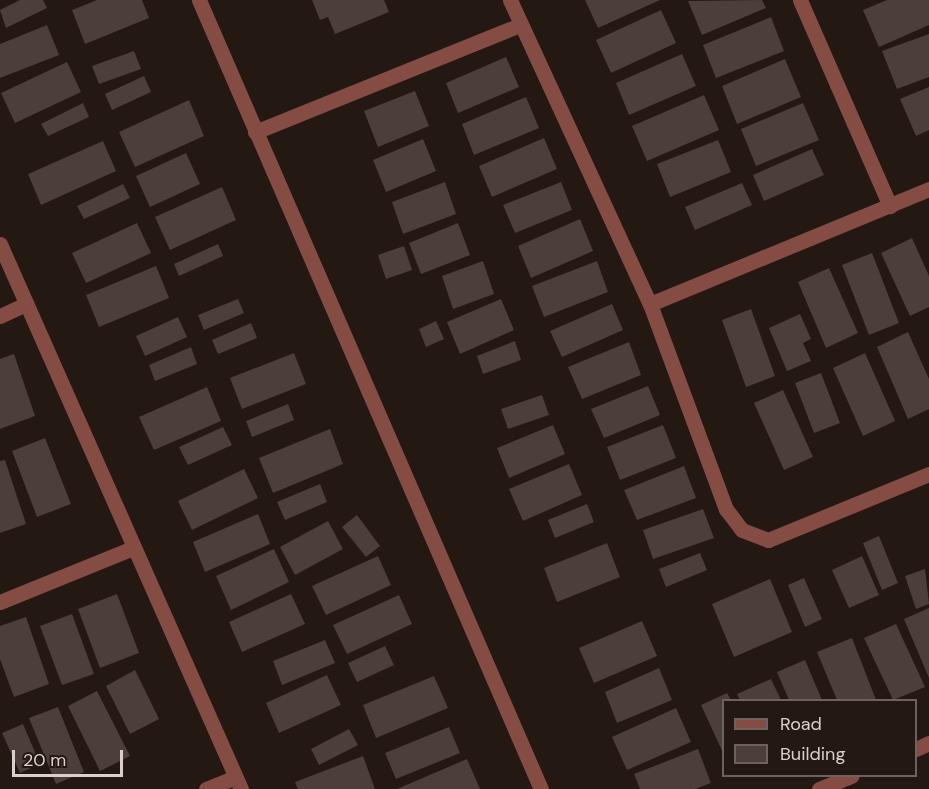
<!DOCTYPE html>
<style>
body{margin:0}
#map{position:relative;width:929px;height:789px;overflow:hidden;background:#241813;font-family:"DM Sans",sans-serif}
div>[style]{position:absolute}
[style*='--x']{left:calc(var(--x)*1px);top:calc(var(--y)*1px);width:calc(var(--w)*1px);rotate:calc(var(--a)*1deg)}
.building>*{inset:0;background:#4c3e39}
.minor>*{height:15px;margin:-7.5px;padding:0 7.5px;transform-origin:7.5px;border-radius:7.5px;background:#854c44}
span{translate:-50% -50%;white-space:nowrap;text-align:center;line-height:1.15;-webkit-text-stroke:6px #241813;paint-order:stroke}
.legend{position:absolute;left:722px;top:699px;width:195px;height:78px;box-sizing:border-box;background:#241813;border:2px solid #6d625e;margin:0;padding:8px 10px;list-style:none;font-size:18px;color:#dad1ce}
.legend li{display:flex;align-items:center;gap:12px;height:30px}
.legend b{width:30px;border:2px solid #6d625e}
.scale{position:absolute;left:12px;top:750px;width:111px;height:27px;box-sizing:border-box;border:3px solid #dad1ce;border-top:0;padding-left:8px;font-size:18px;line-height:21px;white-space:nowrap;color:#dad1ce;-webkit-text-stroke:4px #241813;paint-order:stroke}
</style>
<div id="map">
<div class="building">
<div style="clip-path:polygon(20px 0,43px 0,47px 8px,6px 28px,0 10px)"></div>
<div style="clip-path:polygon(97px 0,142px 0,149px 18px,85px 44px,72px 10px)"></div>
<div style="clip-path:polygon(312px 0,384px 0,389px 12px,335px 34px,328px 17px,320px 20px)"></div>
<div style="clip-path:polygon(585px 0,660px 0,598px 28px)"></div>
<div style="clip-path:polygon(762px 0,766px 8px,702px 35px,688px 1px)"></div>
<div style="clip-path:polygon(887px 0,929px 0,929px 25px,879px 47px,863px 10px)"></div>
<div style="clip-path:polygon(661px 10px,676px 43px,611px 73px,596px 40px)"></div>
<div style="clip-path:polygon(771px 17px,784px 51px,716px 78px,703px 45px)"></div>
<div style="clip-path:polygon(47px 25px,59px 55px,0 78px,0 44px)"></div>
<div style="clip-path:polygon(929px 34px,929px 77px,897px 89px,882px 51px)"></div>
<div style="clip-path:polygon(134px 51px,141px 69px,99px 84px,92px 66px)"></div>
<div style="clip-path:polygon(682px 54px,696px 86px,629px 115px,616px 83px)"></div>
<div style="clip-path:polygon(506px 57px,519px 87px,458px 113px,446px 83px)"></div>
<div style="clip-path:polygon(785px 59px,801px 97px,737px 124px,722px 86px)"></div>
<div style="clip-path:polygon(67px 62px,81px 92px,15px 123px,1px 93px)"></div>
<div style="clip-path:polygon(144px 76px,151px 92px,112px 110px,105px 94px)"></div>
<div style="clip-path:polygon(929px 87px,929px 130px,916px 136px,900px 99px)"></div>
<div style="clip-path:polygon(415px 91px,429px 126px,378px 147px,364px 111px)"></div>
<div style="clip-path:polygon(704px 95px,719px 130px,647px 161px,632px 126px)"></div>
<div style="clip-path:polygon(526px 97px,539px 128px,474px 155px,462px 124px)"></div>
<div style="clip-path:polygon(189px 100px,204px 136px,135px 167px,119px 132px)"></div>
<div style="clip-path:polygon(83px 103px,89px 117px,48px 136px,41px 124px)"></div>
<div style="clip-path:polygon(803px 103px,819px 140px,756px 166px,741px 129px)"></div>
<div style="clip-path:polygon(544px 138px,557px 169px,492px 197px,479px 166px)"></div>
<div style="clip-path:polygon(423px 139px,436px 171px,386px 192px,373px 160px)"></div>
<div style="clip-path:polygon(718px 140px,731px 172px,670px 197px,657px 164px)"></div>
<div style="clip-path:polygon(103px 141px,116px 171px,41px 205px,28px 174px)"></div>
<div style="clip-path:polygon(812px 149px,824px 175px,764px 201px,753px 175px)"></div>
<div style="clip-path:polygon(186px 153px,200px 184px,150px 207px,136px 176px)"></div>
<div style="clip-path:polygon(445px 182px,456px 214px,403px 234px,392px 202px)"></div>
<div style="clip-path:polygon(561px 182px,572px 210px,515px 233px,503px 205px)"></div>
<div style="clip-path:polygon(742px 183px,752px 205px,695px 230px,685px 207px)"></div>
<div style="clip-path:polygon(123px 184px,130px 198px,84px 219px,77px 206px)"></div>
<div style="clip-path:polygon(222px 187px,236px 220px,170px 250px,155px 217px)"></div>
<div style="clip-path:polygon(580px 219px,593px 251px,531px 278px,518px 246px)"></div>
<div style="clip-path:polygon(137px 223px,151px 253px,86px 283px,72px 253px)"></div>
<div style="clip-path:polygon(458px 223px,470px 255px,421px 274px,409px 243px)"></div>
<div style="clip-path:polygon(912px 238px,929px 276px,929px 307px,910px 316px,881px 253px)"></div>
<div style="clip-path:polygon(218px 244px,223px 256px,179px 276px,174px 264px)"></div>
<div style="clip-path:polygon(404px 246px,412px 270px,386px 279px,378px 255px)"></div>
<div style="clip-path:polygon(872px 253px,899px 323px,869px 335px,842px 265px)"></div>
<div style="clip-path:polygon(483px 261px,494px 294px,453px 309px,442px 276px)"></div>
<div style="clip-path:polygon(597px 261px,608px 292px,544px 317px,532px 286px)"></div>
<div style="clip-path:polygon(156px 266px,169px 298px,99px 327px,86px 295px)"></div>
<div style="clip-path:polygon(829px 268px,858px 333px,826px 348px,798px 282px)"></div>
<div style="clip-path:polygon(238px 299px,244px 313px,204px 330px,198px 315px)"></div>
<div style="clip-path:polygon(501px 299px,514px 330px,460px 354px,447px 322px)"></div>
<div style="clip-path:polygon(612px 304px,623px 330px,562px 357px,550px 331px)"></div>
<div style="clip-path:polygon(751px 309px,775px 376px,746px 387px,722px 320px)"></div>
<div style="clip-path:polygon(800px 314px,811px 339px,803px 343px,811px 361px,787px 371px,769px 328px)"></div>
<div style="clip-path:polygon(178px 317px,187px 337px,145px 356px,136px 336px)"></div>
<div style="clip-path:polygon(436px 321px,444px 339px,426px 347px,419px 329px)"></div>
<div style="clip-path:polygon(251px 323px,257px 338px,218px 354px,212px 340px)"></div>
<div style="clip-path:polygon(908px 332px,929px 379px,929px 409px,908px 419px,877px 347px)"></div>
<div style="clip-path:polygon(515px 341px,521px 360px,483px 374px,477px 356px)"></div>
<div style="clip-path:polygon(629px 342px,641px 375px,582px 399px,568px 367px)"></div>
<div style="clip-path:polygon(191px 347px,197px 364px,155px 381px,149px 365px)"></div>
<div style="clip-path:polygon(294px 353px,306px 384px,242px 409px,230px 378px)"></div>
<div style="clip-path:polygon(865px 353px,895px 421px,863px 436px,833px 368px)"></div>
<div style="clip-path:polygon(14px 354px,35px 416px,0 429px,0 359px)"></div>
<div style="clip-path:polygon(821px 373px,840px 423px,814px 433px,795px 383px)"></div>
<div style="clip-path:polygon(648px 386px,660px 415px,604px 438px,591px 409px)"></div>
<div style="clip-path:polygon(207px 387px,221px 421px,154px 450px,139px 417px)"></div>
<div style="clip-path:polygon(783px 390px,813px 457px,784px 470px,754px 403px)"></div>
<div style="clip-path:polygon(542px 395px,549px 415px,508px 429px,501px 409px)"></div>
<div style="clip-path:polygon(288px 404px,294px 420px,252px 437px,246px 421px)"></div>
<div style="clip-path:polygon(553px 425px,565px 454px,509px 478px,497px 448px)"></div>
<div style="clip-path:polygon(663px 425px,676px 458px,620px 480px,607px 447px)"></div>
<div style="clip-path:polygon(223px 427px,232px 445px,188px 465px,179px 447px)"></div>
<div style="clip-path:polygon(330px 429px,343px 464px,273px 493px,259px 458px)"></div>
<div style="clip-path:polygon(45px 438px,71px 504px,37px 517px,12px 451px)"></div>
<div style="clip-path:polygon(5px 460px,26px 524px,0 533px,0 461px)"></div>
<div style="clip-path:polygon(569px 464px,582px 495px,523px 521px,509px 489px)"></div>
<div style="clip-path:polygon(684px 466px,696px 498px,637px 520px,624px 490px)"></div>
<div style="clip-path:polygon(244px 469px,258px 498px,192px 530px,178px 501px)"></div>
<div style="clip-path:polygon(320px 484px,327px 502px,285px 520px,277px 502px)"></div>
<div style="clip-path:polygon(587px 504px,594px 522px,555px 538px,548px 520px)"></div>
<div style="clip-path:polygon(703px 509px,714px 538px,653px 559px,643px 530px)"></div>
<div style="clip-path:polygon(258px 514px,270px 544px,205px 572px,193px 542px)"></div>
<div style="clip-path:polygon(357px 515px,380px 546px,366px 557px,342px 527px)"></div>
<div style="clip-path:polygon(328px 521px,343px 549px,295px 575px,280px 547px)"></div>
<div style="clip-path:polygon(879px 536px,898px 583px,882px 590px,863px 543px)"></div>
<div style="clip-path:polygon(607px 543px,620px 577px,557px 602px,544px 568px)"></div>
<div style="clip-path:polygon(274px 549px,289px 582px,231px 610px,216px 576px)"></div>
<div style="clip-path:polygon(700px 553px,707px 570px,666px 587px,659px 569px)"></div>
<div style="clip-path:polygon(378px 556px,391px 585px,326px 615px,312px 586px)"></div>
<div style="clip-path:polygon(862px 556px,879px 595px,849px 608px,832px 570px)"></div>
<div style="clip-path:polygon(925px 569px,929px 604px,916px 609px,905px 576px)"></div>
<div style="clip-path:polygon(804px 578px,822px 619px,805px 627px,788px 585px)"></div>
<div style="clip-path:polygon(770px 579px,792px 632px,734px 657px,712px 604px)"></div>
<div style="clip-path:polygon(117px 594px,139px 653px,100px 668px,78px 609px)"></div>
<div style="clip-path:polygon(291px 594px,305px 624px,242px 652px,229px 622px)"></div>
<div style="clip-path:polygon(399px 595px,412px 624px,347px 654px,333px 625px)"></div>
<div style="clip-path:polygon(929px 608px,929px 678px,904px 619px)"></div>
<div style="clip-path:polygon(72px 614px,94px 674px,62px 685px,40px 626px)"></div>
<div style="clip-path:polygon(26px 617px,49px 684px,14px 697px,0 659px,0 626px)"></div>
<div style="clip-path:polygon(642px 621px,657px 656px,594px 683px,579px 648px)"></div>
<div style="clip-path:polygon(896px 624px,925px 687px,893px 700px,864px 638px)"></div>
<div style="clip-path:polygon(852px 638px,876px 700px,837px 700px,817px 652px)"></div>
<div style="clip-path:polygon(325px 640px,335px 663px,282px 685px,273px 661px)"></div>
<div style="clip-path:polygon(385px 646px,394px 665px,357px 682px,348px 663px)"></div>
<div style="clip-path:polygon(805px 660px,822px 700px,789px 700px,777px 672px)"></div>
<div style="clip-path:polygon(659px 668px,672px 700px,617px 723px,605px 692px)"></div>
<div style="clip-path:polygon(135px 670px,159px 719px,130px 734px,106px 686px)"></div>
<div style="clip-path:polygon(327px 675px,341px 705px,279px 733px,266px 703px)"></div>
<div style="clip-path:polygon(434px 676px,448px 708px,376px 738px,363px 705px)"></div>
<div style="clip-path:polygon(771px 679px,781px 700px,740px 700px,737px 694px)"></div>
<div style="clip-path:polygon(97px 691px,130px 756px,100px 771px,68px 706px)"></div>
<div style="clip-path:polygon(727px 693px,731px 700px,724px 700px,724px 755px,701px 705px)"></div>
<div style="clip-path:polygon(58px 707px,84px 772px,56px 784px,29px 718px)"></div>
<div style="clip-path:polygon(676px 708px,691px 742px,627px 770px,612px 737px)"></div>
<div style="clip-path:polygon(23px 724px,40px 764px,20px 773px,2px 733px)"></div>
<div style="clip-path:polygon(449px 727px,460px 753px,396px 779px,385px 753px)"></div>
<div style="clip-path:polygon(349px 729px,358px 745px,319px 765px,311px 749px)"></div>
<div style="clip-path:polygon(698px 749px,711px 783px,695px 789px,640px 789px,634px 774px)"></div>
<div style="clip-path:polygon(363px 756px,375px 789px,298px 789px,295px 782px)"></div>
<div style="clip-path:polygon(467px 759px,480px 789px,397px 789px)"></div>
</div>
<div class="minor">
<div style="--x:199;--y:0;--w:860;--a:66.57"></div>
<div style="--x:510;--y:0;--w:335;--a:65.3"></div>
<div style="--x:650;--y:304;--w:219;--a:69.7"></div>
<div style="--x:726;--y:509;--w:26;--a:53"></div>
<div style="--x:742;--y:530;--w:28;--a:21"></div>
<div style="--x:768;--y:540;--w:174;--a:-22.3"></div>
<div style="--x:800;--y:0;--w:225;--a:66.4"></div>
<div style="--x:255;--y:132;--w:286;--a:-22"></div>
<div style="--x:0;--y:244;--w:596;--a:66.14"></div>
<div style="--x:650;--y:304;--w:302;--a:-22.4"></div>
<div style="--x:0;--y:316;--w:29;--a:-25"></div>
<div style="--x:0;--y:602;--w:144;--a:-22.1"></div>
<div style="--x:916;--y:749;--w:14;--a:-25"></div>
<div style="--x:206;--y:789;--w:31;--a:-22"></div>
<div style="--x:819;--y:789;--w:35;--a:-22"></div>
</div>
<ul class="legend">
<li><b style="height:8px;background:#854c44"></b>Road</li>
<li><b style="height:16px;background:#4c3e39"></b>Building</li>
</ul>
<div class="scale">20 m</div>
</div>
